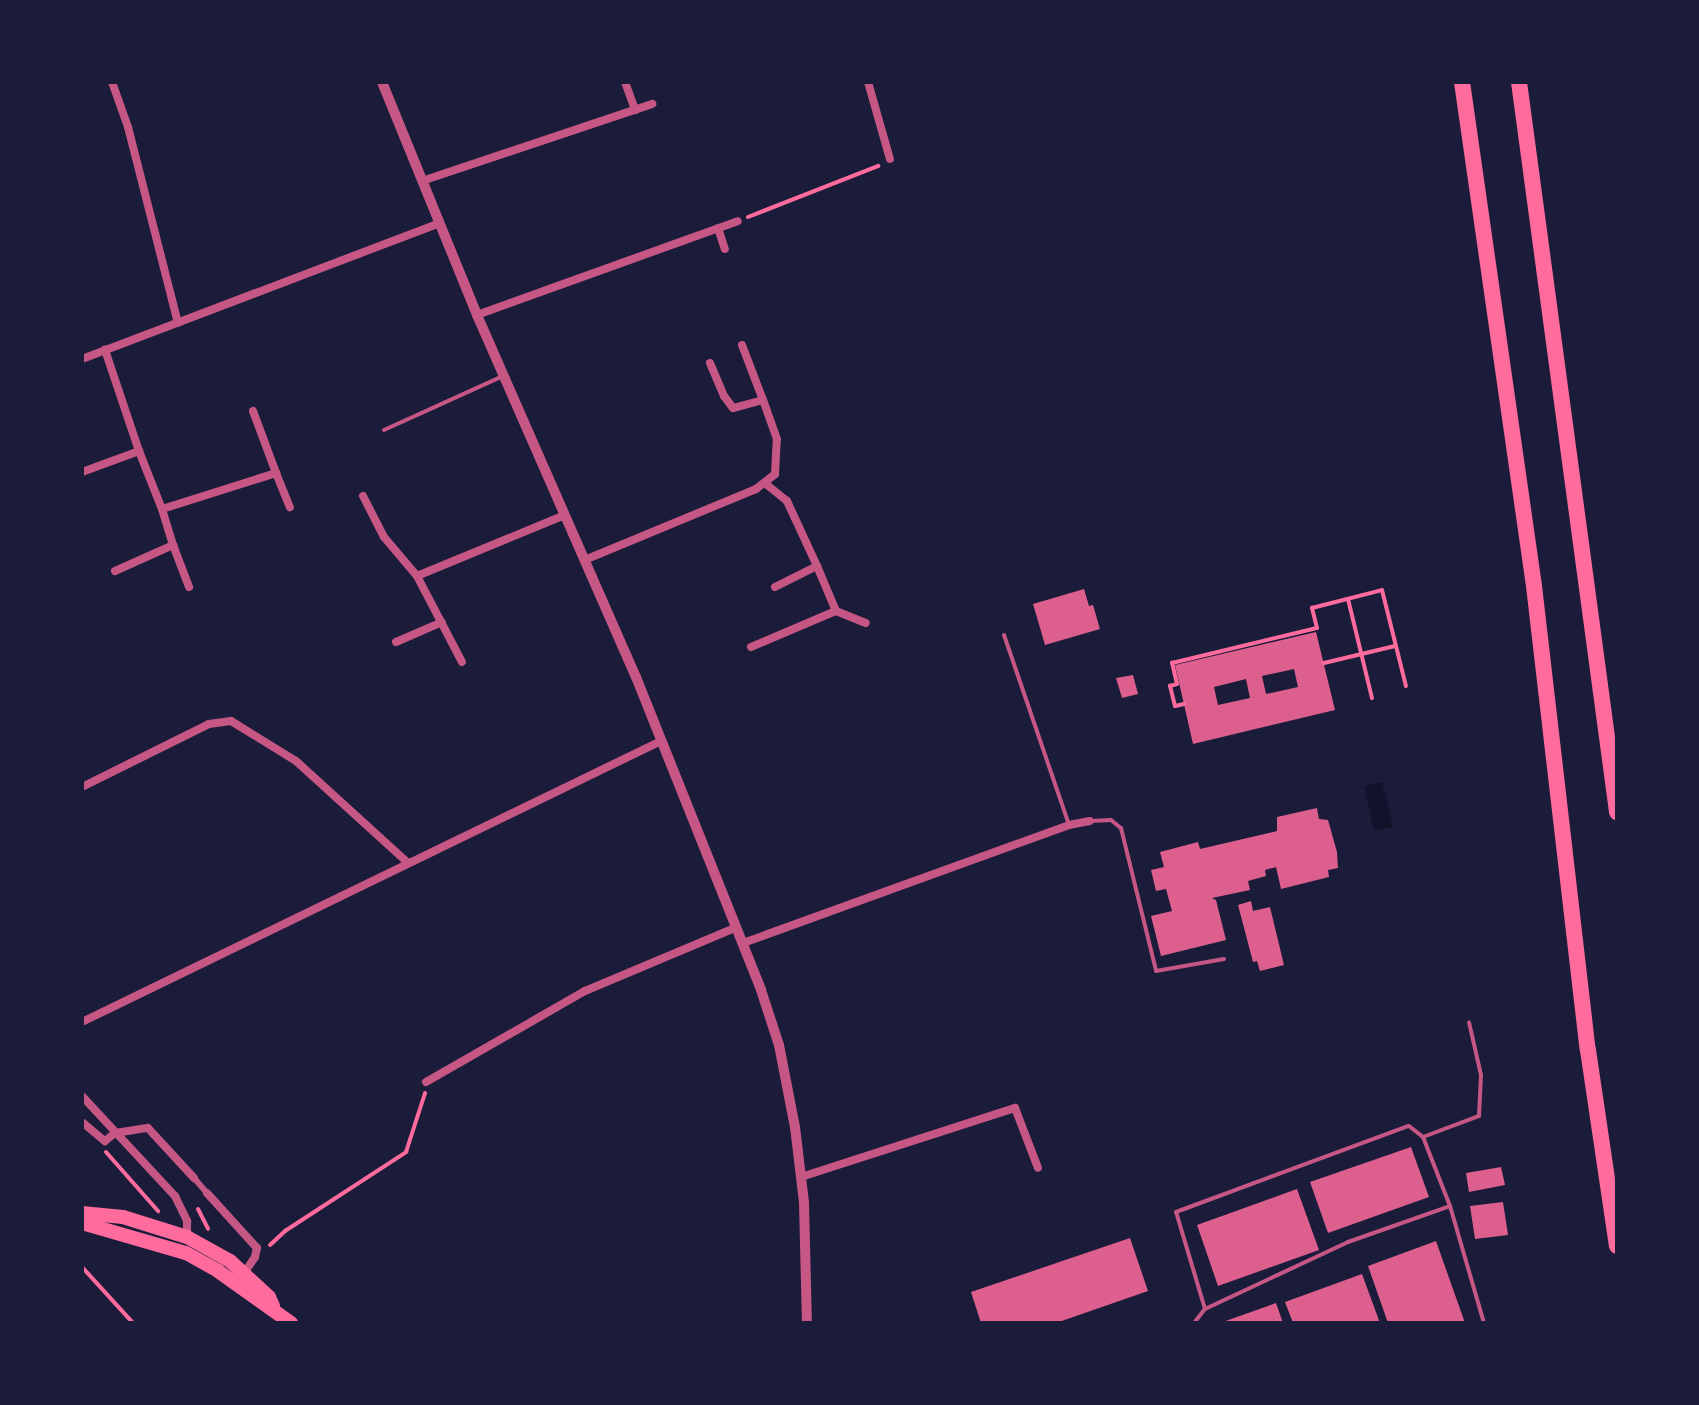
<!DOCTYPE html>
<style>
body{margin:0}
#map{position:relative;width:1699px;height:1405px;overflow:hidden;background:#1b1b3a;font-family:Mulish,sans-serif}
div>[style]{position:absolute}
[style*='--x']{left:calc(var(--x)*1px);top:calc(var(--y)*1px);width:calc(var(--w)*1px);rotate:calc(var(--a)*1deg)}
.water>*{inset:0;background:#12122b}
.building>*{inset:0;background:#dd5f8e}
.path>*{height:4px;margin:-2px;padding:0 2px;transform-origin:2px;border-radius:2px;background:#ff6b9d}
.service>*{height:4px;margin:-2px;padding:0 2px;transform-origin:2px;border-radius:2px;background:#c65784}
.pedestrian>*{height:6px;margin:-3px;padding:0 3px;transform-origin:3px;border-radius:3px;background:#c65784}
.minor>*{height:8px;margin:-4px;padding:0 4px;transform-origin:4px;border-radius:4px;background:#c65784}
.tertiary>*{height:10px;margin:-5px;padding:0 5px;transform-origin:5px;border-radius:5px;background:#c65784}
.primary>*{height:14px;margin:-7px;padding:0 7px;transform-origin:7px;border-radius:7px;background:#ff6b9d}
.motorway>*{height:16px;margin:-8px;padding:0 8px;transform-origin:8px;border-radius:8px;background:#ff6b9d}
span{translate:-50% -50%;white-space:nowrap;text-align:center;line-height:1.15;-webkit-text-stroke:6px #1b1b3a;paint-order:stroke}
.frame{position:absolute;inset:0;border:84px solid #1b1b3a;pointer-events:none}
</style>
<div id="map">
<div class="water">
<div style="clip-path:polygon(1382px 782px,1393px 827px,1374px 831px,1364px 786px)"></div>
</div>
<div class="building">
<div style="clip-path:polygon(1084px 589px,1089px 606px,1093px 605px,1100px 629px,1045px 645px,1033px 604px)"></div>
<div style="clip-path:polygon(evenodd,1316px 632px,1335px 710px,1193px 744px,1175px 665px,1316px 632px,1294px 669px,1298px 687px,1266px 694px,1262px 676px,1294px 669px,1316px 632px,1246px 679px,1250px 698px,1218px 705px,1214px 687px,1246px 679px)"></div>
<div style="clip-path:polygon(1133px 675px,1138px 694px,1122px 698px,1116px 678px)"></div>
<div style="clip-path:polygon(1317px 808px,1319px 819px,1328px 820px,1337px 852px,1338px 868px,1328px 870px,1329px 877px,1281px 889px,1276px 867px,1265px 870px,1266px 876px,1248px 881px,1250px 890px,1212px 898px,1216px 900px,1226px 940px,1161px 956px,1151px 916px,1172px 911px,1166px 889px,1156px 891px,1151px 870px,1164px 867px,1160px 852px,1198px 842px,1200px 849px,1277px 831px,1277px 817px)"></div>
<div style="clip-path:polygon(1251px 901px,1253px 911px,1270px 907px,1284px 965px,1260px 971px,1257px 961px,1253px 962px,1238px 905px)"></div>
<div style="clip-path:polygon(1411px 1147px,1429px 1197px,1328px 1233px,1310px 1182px)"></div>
<div style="clip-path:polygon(1501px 1167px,1505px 1185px,1469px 1192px,1466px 1173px)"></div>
<div style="clip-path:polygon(1297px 1189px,1319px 1250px,1218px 1286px,1197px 1225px)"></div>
<div style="clip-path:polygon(1503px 1202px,1508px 1235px,1475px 1239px,1470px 1206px)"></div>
<div style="clip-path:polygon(1130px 1238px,1148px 1291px,1056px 1323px,981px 1323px,971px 1292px)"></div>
<div style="clip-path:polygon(1436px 1241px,1465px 1323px,1388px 1323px,1368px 1266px)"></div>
<div style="clip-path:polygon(1362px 1274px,1380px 1323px,1293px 1323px,1285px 1302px)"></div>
<div style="clip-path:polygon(1276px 1303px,1283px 1323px,1220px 1323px)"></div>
</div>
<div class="path">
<div style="--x:748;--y:217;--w:140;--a:-21.4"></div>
<div style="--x:1348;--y:599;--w:102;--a:76.4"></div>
<div style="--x:1324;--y:663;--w:73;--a:-13.5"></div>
<div style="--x:1184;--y:704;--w:9;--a:167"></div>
<div style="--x:1175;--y:706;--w:21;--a:-104"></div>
<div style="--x:1170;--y:686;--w:7;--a:-16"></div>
<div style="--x:1177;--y:684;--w:22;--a:-103"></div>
<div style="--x:1172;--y:663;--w:149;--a:-13.6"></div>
<div style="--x:1317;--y:628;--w:21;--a:-104"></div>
<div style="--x:1312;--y:608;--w:72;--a:-14.4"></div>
<div style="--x:1382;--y:590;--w:99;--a:76"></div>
<div style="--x:106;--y:1152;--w:79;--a:48.6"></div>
<div style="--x:198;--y:1209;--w:22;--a:63"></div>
<div style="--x:270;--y:1245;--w:21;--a:-43"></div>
<div style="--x:285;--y:1231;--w:145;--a:-33.1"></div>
<div style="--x:406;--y:1152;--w:62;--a:-72.1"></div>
<div style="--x:82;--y:1267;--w:76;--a:47.7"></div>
</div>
<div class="service">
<div style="--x:384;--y:430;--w:131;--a:-24.4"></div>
<div style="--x:1004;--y:635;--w:201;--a:71.1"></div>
<div style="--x:1090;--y:821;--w:21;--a:-3"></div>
<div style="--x:1111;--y:820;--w:13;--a:39"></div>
<div style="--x:1121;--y:828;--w:147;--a:76.2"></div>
<div style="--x:1156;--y:971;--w:69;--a:-10"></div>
<div style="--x:1423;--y:1137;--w:60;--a:-20.6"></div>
<div style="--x:1479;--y:1116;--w:41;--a:-87.2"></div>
<div style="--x:1481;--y:1075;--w:54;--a:-102.8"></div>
<div style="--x:1205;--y:1309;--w:101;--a:-106.6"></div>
<div style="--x:1176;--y:1212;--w:248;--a:-20.3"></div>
<div style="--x:1409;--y:1126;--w:18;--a:38"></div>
<div style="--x:1423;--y:1137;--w:74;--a:68.6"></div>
<div style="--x:1450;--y:1206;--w:122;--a:73.8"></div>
<div style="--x:1194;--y:1323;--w:18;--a:-52"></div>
<div style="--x:1205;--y:1309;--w:158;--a:-25.1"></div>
<div style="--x:1348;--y:1242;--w:108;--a:-19.4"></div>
</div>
<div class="pedestrian">
<div style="--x:194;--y:1178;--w:20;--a:49"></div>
</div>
<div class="minor">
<div style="--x:112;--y:82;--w:48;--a:70.4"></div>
<div style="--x:128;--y:127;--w:202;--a:75.7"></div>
<div style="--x:625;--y:82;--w:30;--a:70"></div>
<div style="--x:868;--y:82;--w:80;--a:74.1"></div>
<div style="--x:422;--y:181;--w:243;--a:-18.5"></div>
<div style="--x:718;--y:228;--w:22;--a:72"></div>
<div style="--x:477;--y:315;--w:277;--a:-19.8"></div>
<div style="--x:742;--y:345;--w:59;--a:69.1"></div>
<div style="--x:82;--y:359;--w:383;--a:-20.8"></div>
<div style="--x:253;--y:411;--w:66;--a:69.6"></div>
<div style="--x:139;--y:451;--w:62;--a:68.4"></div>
<div style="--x:162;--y:509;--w:120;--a:-17.5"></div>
<div style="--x:276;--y:473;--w:37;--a:68"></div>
<div style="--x:82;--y:472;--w:61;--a:-20.2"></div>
<div style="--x:139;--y:451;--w:107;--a:-108.6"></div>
<div style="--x:766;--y:484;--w:27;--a:39"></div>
<div style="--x:787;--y:501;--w:72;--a:65.2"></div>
<div style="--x:817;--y:566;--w:47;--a:153.4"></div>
<div style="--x:363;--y:496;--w:46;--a:62.9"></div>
<div style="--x:384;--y:537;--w:51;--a:49.8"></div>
<div style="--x:417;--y:576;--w:160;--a:-22.4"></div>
<div style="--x:162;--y:509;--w:38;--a:73"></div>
<div style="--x:587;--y:559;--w:183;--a:-22.5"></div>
<div style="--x:756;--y:489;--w:24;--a:-38"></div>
<div style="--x:775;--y:474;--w:35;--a:-87"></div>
<div style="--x:777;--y:439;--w:41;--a:-109.7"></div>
<div style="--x:763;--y:400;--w:31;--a:165"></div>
<div style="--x:733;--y:408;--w:15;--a:-127"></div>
<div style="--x:724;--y:396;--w:36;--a:-113"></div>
<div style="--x:115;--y:571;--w:64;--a:-24.1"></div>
<div style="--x:173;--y:545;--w:45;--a:69.1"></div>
<div style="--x:417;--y:576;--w:97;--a:62.4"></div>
<div style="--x:836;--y:611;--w:32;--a:22"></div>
<div style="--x:396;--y:642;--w:50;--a:-23.5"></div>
<div style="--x:751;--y:647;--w:92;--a:-23"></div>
<div style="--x:836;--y:611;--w:49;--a:-112.9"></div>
<div style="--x:82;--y:787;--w:142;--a:-26.4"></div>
<div style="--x:209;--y:724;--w:22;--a:-8"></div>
<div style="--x:231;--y:721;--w:76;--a:31.6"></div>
<div style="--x:296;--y:761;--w:151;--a:42.3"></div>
<div style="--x:743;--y:943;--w:347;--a:-19.9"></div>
<div style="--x:1069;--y:825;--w:21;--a:-11"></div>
<div style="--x:82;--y:1022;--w:644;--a:-25.89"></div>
<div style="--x:426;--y:1082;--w:183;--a:-29.8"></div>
<div style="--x:585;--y:991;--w:165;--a:-22.8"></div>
<div style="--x:82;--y:1096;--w:137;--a:47.1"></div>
<div style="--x:175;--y:1196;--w:28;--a:64"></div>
<div style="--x:187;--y:1221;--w:16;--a:90"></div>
<div style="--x:82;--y:1122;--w:30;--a:40"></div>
<div style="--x:105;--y:1141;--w:13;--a:-39"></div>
<div style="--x:115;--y:1133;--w:33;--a:-9"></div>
<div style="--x:148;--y:1128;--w:68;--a:47.4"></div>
<div style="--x:801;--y:1177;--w:225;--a:-17.9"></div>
<div style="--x:1015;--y:1108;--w:64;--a:69"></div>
<div style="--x:207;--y:1193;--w:74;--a:47.7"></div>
<div style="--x:257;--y:1248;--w:9;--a:103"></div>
<div style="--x:255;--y:1257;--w:22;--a:124"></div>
</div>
<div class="tertiary">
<div style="--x:382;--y:82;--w:252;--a:67.8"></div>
<div style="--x:477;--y:315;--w:395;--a:66.3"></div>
<div style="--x:636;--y:677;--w:337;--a:68.2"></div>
<div style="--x:761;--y:990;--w:58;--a:71.9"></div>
<div style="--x:779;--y:1045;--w:84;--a:79"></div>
<div style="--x:795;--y:1127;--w:77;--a:83.2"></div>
<div style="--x:804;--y:1203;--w:120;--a:88.6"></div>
</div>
<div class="primary">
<div style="--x:82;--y:1213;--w:41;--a:5.6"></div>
<div style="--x:123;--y:1217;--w:67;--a:17.4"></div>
<div style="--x:187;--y:1237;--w:49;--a:29.2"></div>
<div style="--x:230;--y:1261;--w:53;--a:42.7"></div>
<div style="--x:269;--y:1297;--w:10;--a:66"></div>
<div style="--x:82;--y:1223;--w:108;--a:16.1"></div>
<div style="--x:186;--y:1253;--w:37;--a:29"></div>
<div style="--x:218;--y:1271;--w:90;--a:35.5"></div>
</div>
<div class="motorway">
<div style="--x:1462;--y:82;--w:509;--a:81.87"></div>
<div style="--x:1534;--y:586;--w:467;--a:83.4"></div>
<div style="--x:1588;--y:1050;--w:198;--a:81.6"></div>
<div style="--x:1519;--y:82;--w:737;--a:82.35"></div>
</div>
<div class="frame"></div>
</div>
